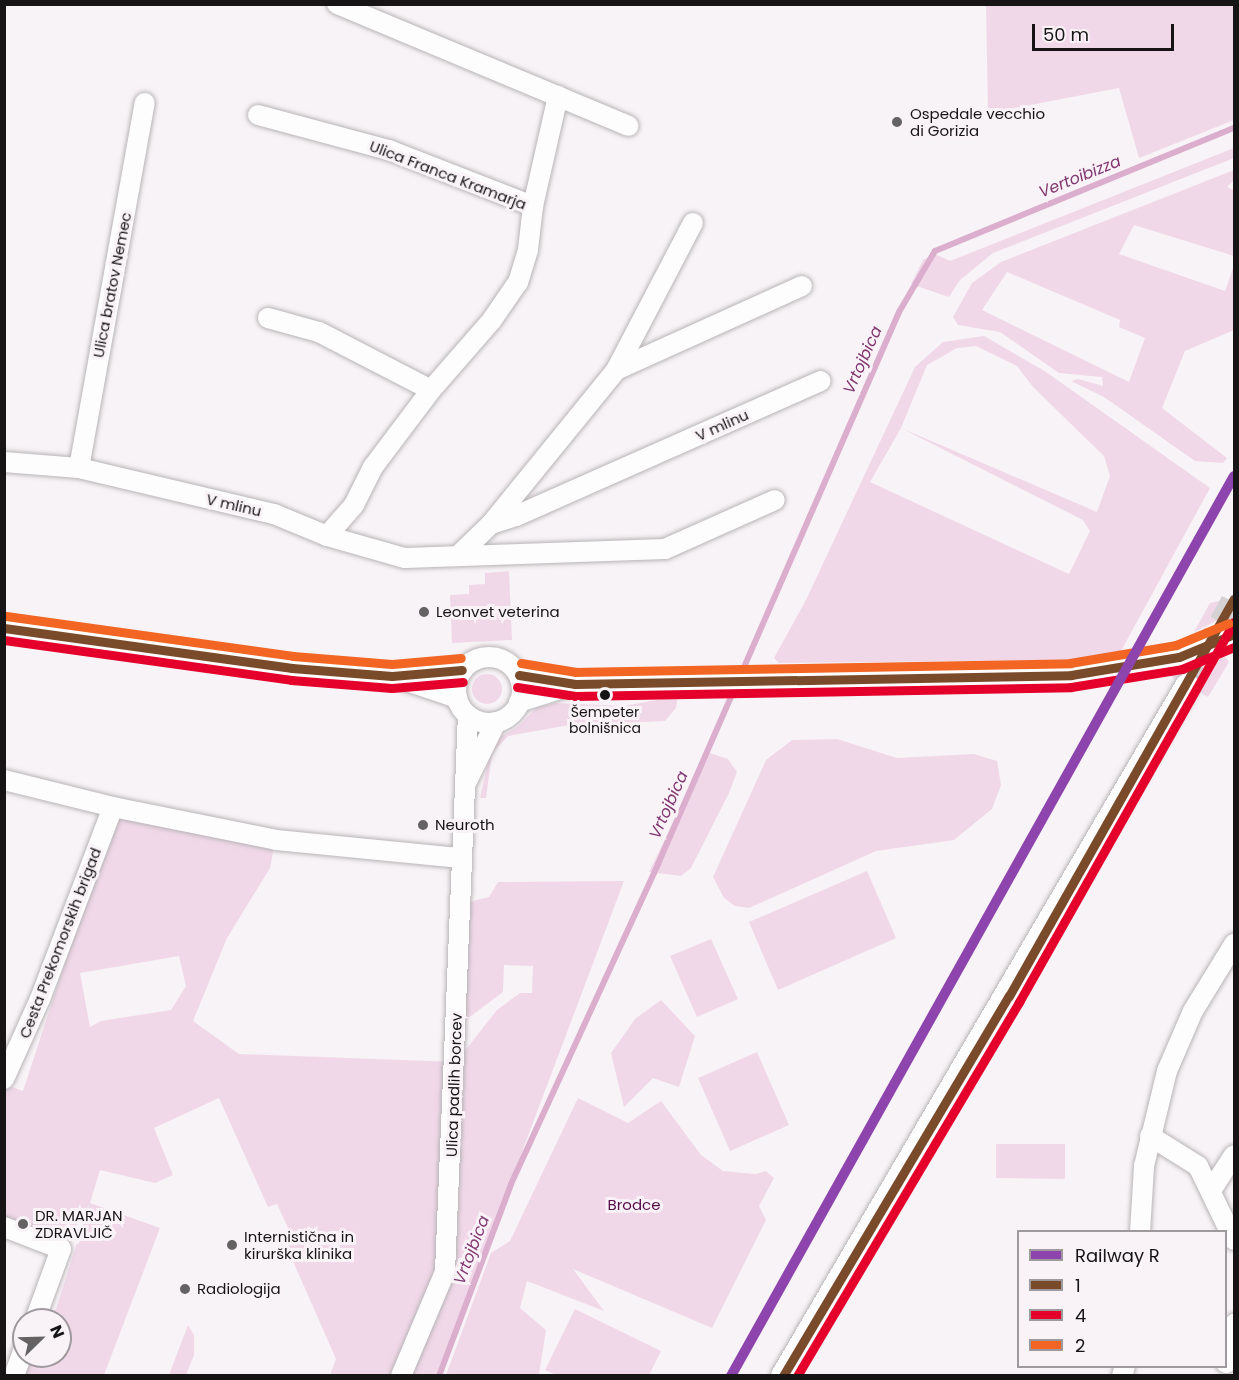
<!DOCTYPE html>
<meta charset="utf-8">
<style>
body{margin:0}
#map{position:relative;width:1239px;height:1380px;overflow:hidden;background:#f8f3f6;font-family:Poppins,sans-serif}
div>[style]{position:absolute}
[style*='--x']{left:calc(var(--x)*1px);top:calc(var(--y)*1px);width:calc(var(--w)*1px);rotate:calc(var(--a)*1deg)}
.green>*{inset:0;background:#f1d8e9}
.round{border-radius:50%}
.stream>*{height:6px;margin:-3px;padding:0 3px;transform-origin:3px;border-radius:3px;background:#dbaece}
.major-tunnel>*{height:24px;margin-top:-12px;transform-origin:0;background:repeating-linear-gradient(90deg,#d6d2d4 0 24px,transparent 0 36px)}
.roads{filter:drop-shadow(0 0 2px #b8b4b6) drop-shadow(0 0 2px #b8b4b6)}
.minor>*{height:20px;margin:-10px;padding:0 10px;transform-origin:10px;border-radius:10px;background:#fefdfe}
.minor>.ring{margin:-10px;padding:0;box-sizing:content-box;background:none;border:20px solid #fefdfe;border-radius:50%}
.major>*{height:24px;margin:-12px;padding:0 12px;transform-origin:12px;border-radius:12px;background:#fefdfe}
.bus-1>*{height:9px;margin:-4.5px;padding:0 4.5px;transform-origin:4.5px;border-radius:4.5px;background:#7a4b2a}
.bus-2>*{height:9px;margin:-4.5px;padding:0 4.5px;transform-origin:4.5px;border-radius:4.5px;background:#e4002b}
.bus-3>*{height:9px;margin:-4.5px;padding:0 4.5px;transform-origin:4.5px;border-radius:4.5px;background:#f26522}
.rail-1>*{height:10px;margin:-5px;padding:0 5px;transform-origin:5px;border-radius:5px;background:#8e44ad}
.dots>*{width:16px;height:16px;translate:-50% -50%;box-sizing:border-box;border:3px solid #f9f2f7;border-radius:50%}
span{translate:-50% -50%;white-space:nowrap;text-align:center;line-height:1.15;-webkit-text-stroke:6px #f9f2f7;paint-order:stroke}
.bus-label{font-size:14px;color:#161415}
.poi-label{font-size:15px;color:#161415}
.left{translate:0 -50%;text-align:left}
.street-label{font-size:15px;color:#161415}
.park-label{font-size:15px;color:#570e49}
.water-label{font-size:16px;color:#813770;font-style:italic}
.frame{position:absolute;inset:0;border:6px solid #161415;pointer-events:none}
.legend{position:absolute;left:1017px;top:1230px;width:210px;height:138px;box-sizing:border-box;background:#f9f2f7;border:2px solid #9e999d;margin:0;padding:8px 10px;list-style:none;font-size:18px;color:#161415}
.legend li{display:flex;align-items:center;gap:12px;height:30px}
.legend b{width:30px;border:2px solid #9e999d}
.north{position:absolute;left:12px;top:1308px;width:60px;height:60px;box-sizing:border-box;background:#f9f2f7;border:2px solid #9e999d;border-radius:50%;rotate:67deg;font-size:16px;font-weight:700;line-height:24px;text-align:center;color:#161415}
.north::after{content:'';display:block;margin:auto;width:21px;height:27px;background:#656264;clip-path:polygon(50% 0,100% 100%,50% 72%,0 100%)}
.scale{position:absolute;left:1032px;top:24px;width:142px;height:27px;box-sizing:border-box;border:3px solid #161415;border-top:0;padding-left:8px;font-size:18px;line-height:21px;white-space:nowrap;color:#161415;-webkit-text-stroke:4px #f9f2f7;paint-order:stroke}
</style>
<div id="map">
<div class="green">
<div style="clip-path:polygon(986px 5px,1234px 5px,1234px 120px,1139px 158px,1119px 88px,988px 113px)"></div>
<div style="clip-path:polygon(1234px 148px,1234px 158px,993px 253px,960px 280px,949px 297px,911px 284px,923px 260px,935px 254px,950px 261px)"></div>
<div style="clip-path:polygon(evenodd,1234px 170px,1234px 180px,1227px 187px,1234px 190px,1234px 256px,1134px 225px,1119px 254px,1225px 291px,1234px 265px,1234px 330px,1185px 351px,1162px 408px,1227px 458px,1223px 463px,1195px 461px,1104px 397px,1071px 381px,1078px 379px,1103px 386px,1102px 377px,1059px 373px,1000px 332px,958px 325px,953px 317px,972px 283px,1001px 262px,1234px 170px,1007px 272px,1120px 320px,1119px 327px,1145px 338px,1129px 382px,982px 310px,1007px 272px)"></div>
<div style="clip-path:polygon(evenodd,984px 336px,1046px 372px,1210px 488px,1121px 651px,1068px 660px,779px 663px,774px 658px,806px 600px,915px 367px,943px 342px,984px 336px,976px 346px,1017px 366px,1033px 387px,1104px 456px,1110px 476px,1097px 512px,901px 428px,927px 365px,957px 348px,976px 346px,984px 336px,901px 428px,1083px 520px,1090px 531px,1069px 574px,870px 482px,901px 428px)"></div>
<div style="clip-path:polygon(509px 571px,512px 640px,452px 643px,450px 595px,469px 594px,469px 585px,485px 584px,485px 573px)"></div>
<div style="clip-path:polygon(1234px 598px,1234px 612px,1194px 632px,1210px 603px)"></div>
<div style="clip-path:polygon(1225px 657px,1229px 662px,1208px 697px,1170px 676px)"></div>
<div class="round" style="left:472px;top:674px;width:30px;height:30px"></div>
<div style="clip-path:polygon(678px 696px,676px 708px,665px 721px,564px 726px,508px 736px,492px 753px,486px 798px,480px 798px,489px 757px,497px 739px,519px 726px,536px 708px,555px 703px,624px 706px)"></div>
<div style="clip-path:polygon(837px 739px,897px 758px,974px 754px,997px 761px,1001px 785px,992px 809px,954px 840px,876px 851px,749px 908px,735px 906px,724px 898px,713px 877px,766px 760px,792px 740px)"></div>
<div style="clip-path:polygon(707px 752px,728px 759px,737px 772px,729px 793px,691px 868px,681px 876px,649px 872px)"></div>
<div style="clip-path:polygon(evenodd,115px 810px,275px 842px,270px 868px,227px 938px,193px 1021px,239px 1054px,456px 1062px,497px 1010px,520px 993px,532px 993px,533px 966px,504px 965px,503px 992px,463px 1022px,469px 902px,489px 897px,498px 882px,624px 881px,438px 1375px,330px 1375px,336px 1359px,281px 1234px,289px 1230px,277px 1204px,268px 1207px,219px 1098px,154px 1128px,173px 1175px,155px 1183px,100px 1170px,90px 1203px,160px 1228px,104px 1375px,14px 1375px,24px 1356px,60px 1356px,60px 1320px,40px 1320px,56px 1309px,89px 1205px,61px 1249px,5px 1227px,4px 1084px,23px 1091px,115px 810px,179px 956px,186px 986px,171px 1010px,101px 1021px,90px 1027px,80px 973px,179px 956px)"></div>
<div style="clip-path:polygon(867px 871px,896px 938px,778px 990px,749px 922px)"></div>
<div style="clip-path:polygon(711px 939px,738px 999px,697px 1017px,670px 956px)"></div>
<div style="clip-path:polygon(661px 1000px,695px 1036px,679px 1087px,653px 1078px,624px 1107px,611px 1053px,635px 1019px)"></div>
<div style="clip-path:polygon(757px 1052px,789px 1125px,730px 1151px,698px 1078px)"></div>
<div style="clip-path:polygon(578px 1098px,628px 1123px,661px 1101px,701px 1155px,723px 1171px,756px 1174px,766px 1171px,774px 1178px,759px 1206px,766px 1220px,712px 1328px,573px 1269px,604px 1311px,527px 1281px,520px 1308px,546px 1330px,539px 1375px,446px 1375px,491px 1253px,510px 1241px)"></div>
<div style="clip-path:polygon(996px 1144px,1065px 1144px,1065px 1179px,996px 1178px)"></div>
<div style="clip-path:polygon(575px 1309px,661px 1351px,649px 1375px,556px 1375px,545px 1370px)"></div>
<div style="clip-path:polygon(188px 1325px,194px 1335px,194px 1355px,186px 1375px,169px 1375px)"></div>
</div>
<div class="stream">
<div style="--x:439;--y:1376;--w:205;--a:-69.4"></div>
<div style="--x:511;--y:1184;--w:352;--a:-65.3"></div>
<div style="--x:658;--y:864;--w:602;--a:-66.41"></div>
<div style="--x:899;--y:312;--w:71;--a:-59.5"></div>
<div style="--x:935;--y:251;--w:323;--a:-22.4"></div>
</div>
<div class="major-tunnel">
<div style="--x:1187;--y:686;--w:99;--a:-61.6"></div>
</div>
<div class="roads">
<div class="minor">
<div style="--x:337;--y:4;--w:316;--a:22.7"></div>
<div style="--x:258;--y:115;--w:136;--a:15"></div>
<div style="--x:389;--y:150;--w:155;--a:21.3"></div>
<div style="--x:533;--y:206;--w:44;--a:96.5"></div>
<div style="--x:528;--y:250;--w:34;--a:107"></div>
<div style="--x:518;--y:282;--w:46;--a:124.4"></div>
<div style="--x:492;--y:320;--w:93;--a:131.1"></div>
<div style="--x:431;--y:390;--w:96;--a:127"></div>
<div style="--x:373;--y:467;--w:42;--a:116.6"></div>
<div style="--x:354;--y:505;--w:41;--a:131.1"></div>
<div style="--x:533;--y:206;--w:113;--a:-77.2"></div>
<div style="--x:268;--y:318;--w:53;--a:15.4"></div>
<div style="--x:319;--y:332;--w:126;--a:27.4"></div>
<div style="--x:616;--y:370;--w:204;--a:-24.3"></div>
<div style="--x:4;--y:462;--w:75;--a:4.6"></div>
<div style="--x:79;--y:468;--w:200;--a:13.3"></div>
<div style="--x:274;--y:514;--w:57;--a:22.5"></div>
<div style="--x:327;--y:536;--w:81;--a:15.8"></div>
<div style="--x:405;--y:558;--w:260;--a:-2"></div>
<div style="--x:665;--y:549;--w:120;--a:-24"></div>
<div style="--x:79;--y:468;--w:371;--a:-79.8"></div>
<div style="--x:491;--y:524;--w:26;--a:-18"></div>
<div style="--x:516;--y:516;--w:333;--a:-23.9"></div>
<div style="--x:459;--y:555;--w:45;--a:-44.1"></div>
<div style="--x:491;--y:524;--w:198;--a:-50.9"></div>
<div style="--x:616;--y:370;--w:166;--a:-62.4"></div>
<div style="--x:4;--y:628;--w:291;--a:7.9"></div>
<div style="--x:292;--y:668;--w:100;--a:4.6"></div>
<div style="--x:392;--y:676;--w:70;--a:-4.9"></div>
<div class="ring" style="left:456px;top:657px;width:46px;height:46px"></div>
<div style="--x:519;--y:675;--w:57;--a:9.1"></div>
<div style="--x:575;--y:684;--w:496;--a:-1"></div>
<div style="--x:1071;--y:675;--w:109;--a:-9.5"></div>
<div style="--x:1179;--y:657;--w:60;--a:-22.7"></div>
<div style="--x:392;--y:676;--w:69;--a:18.7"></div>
<div style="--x:519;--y:702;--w:52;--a:-17.7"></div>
<div style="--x:4;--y:780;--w:112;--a:13.9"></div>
<div style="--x:113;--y:807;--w:166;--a:11.4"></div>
<div style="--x:276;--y:840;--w:186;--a:5.6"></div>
<div style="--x:466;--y:783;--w:68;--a:-63.8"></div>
<div style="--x:4;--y:1079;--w:88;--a:-65.8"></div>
<div style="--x:40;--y:999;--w:205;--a:-69.2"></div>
<div style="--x:1150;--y:1136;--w:57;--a:32"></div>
<div style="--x:1198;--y:1166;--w:82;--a:64.1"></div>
<div style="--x:1212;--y:1189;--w:40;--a:-57.1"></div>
<div style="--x:4;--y:1227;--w:61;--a:21.1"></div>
<div style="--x:61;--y:1249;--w:76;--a:110.1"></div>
<div style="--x:1140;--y:1232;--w:66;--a:-86.5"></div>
<div style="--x:1144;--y:1166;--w:98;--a:-76.4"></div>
<div style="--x:1167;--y:1071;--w:65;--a:-66.6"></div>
<div style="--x:1193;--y:1011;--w:79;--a:-58.5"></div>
<div style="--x:1226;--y:1363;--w:40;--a:-78"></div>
<div style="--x:14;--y:1376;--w:29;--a:-70"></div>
<div style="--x:401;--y:1376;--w:113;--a:-67.1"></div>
<div style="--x:445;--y:1272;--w:557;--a:-87.64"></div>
<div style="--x:1122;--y:1376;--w:10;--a:-73"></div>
</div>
<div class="major">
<div style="--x:783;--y:1376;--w:800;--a:-59.65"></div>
</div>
</div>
<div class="bus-1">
<div style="--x:4;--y:628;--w:291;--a:7.9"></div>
<div style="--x:292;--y:668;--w:100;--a:4.6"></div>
<div style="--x:392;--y:676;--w:70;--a:-4.9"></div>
<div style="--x:519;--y:675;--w:57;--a:9.1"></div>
<div style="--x:575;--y:684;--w:496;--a:-1"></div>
<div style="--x:1071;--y:675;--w:109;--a:-9.5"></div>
<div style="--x:1179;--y:657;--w:60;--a:-22.7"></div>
<div style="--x:783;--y:1376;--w:442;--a:-59.3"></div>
<div style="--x:1009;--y:996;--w:456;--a:-60.5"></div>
</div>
<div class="bus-2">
<div style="--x:4;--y:640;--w:290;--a:7.9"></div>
<div style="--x:291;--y:680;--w:101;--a:4.5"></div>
<div style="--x:392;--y:688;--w:71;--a:-4.8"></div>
<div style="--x:517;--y:687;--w:59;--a:8.8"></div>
<div style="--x:575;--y:696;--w:496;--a:-1"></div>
<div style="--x:1071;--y:687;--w:112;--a:-9.2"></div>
<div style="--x:1182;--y:669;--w:56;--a:-22.9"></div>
<div style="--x:797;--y:1376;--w:435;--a:-59.3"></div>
<div style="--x:1019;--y:1002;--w:437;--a:-60.5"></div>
</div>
<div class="bus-3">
<div style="--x:6;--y:616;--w:290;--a:7.9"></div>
<div style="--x:293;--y:656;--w:99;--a:4.6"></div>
<div style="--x:392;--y:664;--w:69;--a:-5"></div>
<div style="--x:521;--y:663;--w:56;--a:9.3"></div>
<div style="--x:576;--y:672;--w:494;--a:-1"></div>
<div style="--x:1070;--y:663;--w:108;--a:-9.6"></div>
<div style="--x:1176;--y:645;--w:57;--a:-22.5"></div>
</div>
<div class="rail-1">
<div style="--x:731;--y:1376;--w:1031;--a:-60.8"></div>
</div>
<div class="dots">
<div style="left:897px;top:122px;background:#656264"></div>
<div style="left:424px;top:612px;background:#656264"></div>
<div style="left:605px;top:695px;background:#161415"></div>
<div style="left:423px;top:825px;background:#656264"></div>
<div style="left:23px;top:1224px;background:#656264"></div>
<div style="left:232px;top:1245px;background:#656264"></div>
<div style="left:185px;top:1289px;background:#656264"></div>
</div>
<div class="bus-label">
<span style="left:605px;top:720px">Šempeter<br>bolnišnica</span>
</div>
<div class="poi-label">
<span class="left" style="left:910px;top:122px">Ospedale vecchio<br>di Gorizia</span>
<span class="left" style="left:436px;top:612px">Leonvet veterina</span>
<span class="left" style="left:435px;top:825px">Neuroth</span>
<span class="left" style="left:35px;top:1224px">DR. MARJAN<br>ZDRAVLJIČ</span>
<span class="left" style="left:244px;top:1245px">Internistična in<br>kirurška klinika</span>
<span class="left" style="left:197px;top:1289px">Radiologija</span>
</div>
<div class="street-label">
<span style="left:448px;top:175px;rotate:21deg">Ulica Franca Kramarja</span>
<span style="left:112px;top:285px;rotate:-79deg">Ulica bratov Nemec</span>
<span style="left:722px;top:425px;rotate:-24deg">V mlinu</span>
<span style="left:234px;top:505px;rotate:13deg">V mlinu</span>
<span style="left:60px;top:943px;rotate:-69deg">Cesta Prekomorskih brigad</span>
<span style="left:454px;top:1085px;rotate:-88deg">Ulica padlih borcev</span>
</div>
<div class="park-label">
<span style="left:634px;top:1205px">Brodce</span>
</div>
<div class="water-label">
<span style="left:1080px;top:177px;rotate:-22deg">Vertoibizza</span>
<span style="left:863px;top:360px;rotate:-66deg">Vrtojbica</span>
<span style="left:669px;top:805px;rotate:-66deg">Vrtojbica</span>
<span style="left:472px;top:1250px;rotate:-69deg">Vrtojbica</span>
</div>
<div class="frame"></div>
<ul class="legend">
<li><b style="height:8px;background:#8e44ad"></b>Railway R</li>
<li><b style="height:8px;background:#7a4b2a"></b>1</li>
<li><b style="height:8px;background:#e4002b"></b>4</li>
<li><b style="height:8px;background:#f26522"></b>2</li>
</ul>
<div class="north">N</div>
<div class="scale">50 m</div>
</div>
